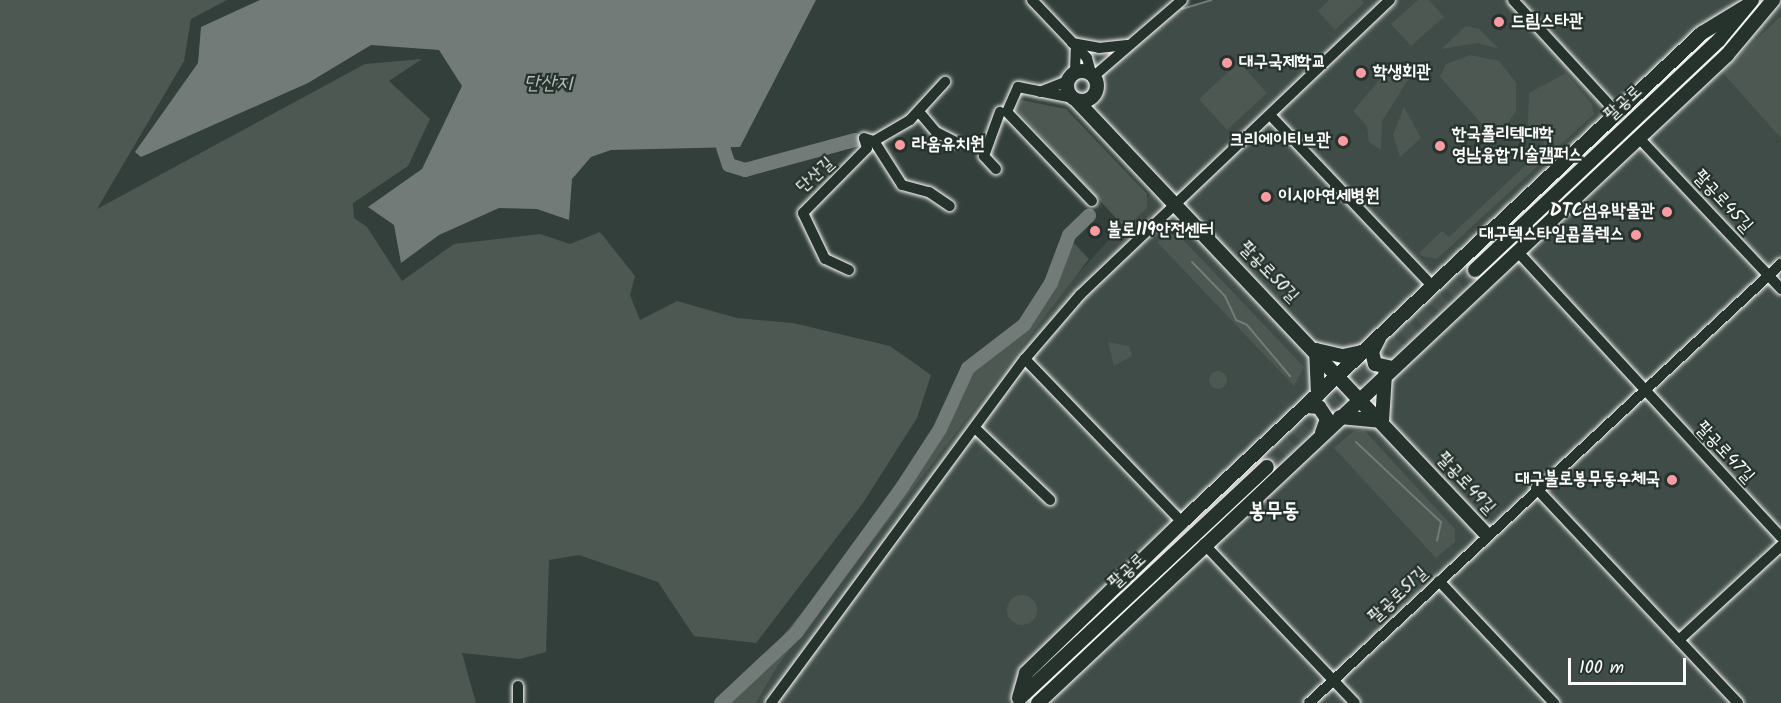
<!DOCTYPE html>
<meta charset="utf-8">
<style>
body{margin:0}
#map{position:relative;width:1781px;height:703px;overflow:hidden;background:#333f3a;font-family:Kalam,"Poor Story",sans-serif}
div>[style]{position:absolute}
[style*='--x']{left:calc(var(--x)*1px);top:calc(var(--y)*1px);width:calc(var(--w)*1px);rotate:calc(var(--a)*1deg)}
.built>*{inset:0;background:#404c47}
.green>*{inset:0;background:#4d5853}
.round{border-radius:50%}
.water>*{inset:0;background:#737b78}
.stream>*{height:2px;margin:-1px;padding:0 1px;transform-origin:1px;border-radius:1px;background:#737b78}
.river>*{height:14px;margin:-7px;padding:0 7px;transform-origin:7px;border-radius:7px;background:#737b78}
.major-tunnel>*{height:14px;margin-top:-7px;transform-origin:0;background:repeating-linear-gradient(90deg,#47524e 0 14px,transparent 0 21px)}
.roads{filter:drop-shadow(0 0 2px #fff) drop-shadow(0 0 2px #fff)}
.minor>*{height:10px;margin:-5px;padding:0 5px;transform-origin:5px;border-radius:5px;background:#26332d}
.major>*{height:14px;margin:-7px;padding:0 7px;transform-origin:7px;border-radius:7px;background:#26332d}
.major>.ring{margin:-7px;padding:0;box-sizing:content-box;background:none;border:14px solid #26332d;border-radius:50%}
.dots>*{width:16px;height:16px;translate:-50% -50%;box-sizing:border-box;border:3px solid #26332d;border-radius:50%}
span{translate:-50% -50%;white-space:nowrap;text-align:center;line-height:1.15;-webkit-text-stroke:4.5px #26332d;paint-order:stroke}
.poi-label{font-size:18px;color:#fff;font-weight:700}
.left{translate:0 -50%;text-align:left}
.right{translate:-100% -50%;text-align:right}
.street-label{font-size:18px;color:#fff}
.water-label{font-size:20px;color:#b9bdbc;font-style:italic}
.quarter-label{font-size:21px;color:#fff;font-weight:700}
.scale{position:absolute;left:1568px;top:658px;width:118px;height:27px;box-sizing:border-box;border:3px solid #fff;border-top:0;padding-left:8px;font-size:18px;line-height:21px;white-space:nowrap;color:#fff;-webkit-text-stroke:4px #26332d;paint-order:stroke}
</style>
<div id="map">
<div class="built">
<div style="clip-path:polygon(1215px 0,1781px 0,1781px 703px,756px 703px,778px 665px,1068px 285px,1152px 192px,1095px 121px,1103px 75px,1174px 12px)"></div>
</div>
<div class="green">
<div style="clip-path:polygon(0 0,227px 0,191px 19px,184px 61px,97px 209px,365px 64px,422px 59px,389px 81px,430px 119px,408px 166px,353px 203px,354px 218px,367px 227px,402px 281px,454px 244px,540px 234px,570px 244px,600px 232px,635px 276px,630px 295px,640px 320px,677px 301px,737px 318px,793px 323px,890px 346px,931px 375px,917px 418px,863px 503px,756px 643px,694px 636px,658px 582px,579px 555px,549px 560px,546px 652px,520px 659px,462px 653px,476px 703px,0 703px)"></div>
<div style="clip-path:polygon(1329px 0,1361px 0,1364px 3px,1335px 30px,1318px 11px)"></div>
<div style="clip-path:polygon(1418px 0,1429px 0,1444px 17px,1411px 46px,1391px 24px)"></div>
<div style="clip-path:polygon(1781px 16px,1781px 138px,1722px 72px)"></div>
<div style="clip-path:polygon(1466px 26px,1479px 29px,1499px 49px,1478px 43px,1441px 49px)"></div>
<div style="clip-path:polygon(1471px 55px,1499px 61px,1516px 82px,1516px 111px,1500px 134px,1488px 131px,1440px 77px,1446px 64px)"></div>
<div style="clip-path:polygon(1239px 62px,1267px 93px,1227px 130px,1199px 99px)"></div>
<div style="clip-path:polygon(1393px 64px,1408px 80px,1382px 121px,1381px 150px,1369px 142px,1367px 126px,1353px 111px)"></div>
<div style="clip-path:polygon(1566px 73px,1592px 104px,1594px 114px,1437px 259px,1422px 256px,1419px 253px,1442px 231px,1449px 237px,1542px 150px,1544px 142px,1528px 125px,1529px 93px)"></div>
<div style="clip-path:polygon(1022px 100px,1066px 109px,1147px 194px,1147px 208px,1125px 228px,1015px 108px)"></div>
<div style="clip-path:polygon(1404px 107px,1421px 138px,1400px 157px,1393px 135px)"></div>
<div style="clip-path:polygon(1173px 229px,1304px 367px,1294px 386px,1157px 242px)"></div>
<div style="clip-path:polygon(1070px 239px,1089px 259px,778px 665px,756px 703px,728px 703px,875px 523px,968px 373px,1028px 328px,1053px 289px)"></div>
<div style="clip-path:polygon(1108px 342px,1129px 346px,1132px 356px,1114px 366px)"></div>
<div class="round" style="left:1209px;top:371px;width:18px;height:18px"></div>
<div style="clip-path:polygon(1364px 430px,1455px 529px,1455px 542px,1436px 558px,1334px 448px,1354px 431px)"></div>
<div class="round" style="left:1007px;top:595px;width:30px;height:30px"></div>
</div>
<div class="water">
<div style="clip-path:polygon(260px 0,816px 0,740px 147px,611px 150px,591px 157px,572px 179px,569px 220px,537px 209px,499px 208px,439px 235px,401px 263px,394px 225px,368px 207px,422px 169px,462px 86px,439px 50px,371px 45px,308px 83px,141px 157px,135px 152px,198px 63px,201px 27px)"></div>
</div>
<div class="stream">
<div style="--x:1182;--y:9;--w:31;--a:-17"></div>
<div style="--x:1192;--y:262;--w:47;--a:45.9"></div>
<div style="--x:1225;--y:296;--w:26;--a:65"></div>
<div style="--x:1236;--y:320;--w:12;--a:24"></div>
<div style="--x:1247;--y:325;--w:67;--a:49.9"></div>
<div style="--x:1356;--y:442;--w:117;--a:43.3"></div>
<div style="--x:1441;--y:522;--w:19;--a:102"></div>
</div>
<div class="river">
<div style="--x:723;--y:147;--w:19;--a:72"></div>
<div style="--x:729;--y:165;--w:17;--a:17"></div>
<div style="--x:745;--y:170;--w:114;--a:-15.3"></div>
<div style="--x:721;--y:703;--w:103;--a:-43"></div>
<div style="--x:796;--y:633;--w:182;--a:-53.9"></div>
<div style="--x:903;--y:486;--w:68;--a:-57"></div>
<div style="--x:940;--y:429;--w:67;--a:-65.3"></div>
<div style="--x:968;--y:368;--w:71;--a:-37.5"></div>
<div style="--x:1024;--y:325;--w:50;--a:-57.3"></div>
<div style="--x:1051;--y:283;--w:51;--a:-69.4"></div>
<div style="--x:1069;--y:235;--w:28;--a:-44"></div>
</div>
<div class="major-tunnel">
<div style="--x:1267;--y:467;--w:286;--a:-43.4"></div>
</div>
<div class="roads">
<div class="minor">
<div style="--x:1032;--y:0;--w:80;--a:46.5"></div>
<div style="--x:1087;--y:58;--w:16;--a:75"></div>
<div style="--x:1513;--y:0;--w:154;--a:47.4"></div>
<div style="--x:1072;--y:43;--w:27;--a:10"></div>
<div style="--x:1099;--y:48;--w:28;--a:-6"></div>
<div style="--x:1075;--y:71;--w:24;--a:-88"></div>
<div style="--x:1094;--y:76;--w:116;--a:-40.8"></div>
<div style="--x:1040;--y:92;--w:29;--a:-22"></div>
<div style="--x:1073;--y:98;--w:56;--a:-168.7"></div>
<div style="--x:1018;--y:87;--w:27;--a:114"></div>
<div style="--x:1007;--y:112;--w:123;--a:46.3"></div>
<div style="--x:920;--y:113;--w:25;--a:50"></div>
<div style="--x:936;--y:132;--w:22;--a:27"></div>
<div style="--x:1270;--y:115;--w:237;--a:46.5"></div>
<div style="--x:1638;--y:137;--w:209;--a:46.7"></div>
<div style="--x:874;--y:141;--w:52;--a:57.5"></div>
<div style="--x:902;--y:185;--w:28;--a:15"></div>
<div style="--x:929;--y:192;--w:25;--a:34"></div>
<div style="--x:996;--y:169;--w:18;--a:-133"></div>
<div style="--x:984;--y:156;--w:47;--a:-70"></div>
<div style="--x:1517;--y:251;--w:389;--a:47.3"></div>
<div style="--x:849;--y:270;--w:26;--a:-155"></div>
<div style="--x:825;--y:259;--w:51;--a:-115.6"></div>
<div style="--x:803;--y:213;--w:91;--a:-45.4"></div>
<div style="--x:867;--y:148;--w:10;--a:-107"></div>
<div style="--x:864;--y:138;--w:10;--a:17"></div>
<div style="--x:874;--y:141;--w:42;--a:-30.3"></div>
<div style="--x:910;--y:120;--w:52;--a:-47.4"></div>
<div style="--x:1025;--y:359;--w:226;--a:46.1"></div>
<div style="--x:975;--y:428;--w:104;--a:43.8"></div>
<div style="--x:1536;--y:488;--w:295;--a:46.8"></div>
<div style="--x:1204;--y:544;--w:219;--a:46.5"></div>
<div style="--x:1439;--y:581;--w:168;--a:46.7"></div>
<div style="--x:1679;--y:640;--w:139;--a:-42.7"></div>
<div style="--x:518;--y:703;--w:17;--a:-90"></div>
<div style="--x:771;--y:703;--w:428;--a:-53.6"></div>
<div style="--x:1025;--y:359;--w:84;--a:-49.3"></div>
<div style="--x:1080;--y:295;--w:428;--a:-43.6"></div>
<div style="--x:1309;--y:703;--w:645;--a:-42.93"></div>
</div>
<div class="major">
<div class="ring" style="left:1067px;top:71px;width:16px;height:16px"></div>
<div style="--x:1077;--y:101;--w:596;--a:46.63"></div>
<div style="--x:1475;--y:270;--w:335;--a:-43.3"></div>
<div style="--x:1719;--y:40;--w:52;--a:-50.5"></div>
<div style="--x:1379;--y:338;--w:16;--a:117"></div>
<div style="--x:1372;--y:352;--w:12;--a:76"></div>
<div style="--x:1375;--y:364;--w:18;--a:13"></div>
<div style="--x:1318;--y:395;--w:45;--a:-92.5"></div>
<div style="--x:1316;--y:350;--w:28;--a:13"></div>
<div style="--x:1343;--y:356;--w:19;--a:-12"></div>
<div style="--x:1306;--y:406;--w:13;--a:4"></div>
<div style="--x:1319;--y:407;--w:14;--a:56"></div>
<div style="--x:1327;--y:419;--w:15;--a:110"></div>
<div style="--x:1340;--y:417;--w:42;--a:5.4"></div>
<div style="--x:1382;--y:421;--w:46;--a:-86.3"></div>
<div style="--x:1019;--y:698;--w:26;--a:-74"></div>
<div style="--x:1026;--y:673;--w:217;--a:-44.1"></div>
<div style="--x:1182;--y:522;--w:714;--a:-43.24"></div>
<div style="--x:1702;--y:33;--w:50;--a:-31.2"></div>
<div style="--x:1020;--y:698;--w:338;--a:-43.1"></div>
<div style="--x:1038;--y:703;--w:946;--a:-43.24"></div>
<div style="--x:1727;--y:55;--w:72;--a:-50.1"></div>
</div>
</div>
<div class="dots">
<div style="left:1499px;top:22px;background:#ff9aa2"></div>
<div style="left:1227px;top:63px;background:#ff9aa2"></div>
<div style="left:1361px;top:73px;background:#ff9aa2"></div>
<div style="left:1343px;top:141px;background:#ff9aa2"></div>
<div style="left:900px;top:145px;background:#ff9aa2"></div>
<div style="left:1440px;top:146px;background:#ff9aa2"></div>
<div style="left:1266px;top:197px;background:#ff9aa2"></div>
<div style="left:1667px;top:212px;background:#ff9aa2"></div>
<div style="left:1095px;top:231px;background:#ff9aa2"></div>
<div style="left:1636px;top:235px;background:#ff9aa2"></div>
<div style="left:1672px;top:480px;background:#ff9aa2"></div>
</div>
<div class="poi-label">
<span class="left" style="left:1511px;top:22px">드림스타관</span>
<span class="left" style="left:1239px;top:63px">대구국제학교</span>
<span class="left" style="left:1373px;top:73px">학생회관</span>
<span class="left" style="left:1452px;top:146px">한국폴리텍대학<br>영남융합기술캠퍼스</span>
<span class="right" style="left:1331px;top:141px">크리에이티브관</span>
<span class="left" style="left:912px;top:145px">라움유치원</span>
<span class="left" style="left:1278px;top:197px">이시아연세병원</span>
<span class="right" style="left:1655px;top:212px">DTC섬유박물관</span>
<span class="left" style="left:1107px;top:231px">불로119안전센터</span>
<span class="right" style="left:1624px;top:235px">대구텍스타일콤플렉스</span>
<span class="right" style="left:1660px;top:480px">대구불로봉무동우체국</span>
</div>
<div class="street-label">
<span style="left:1624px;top:104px;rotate:-43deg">팔공로</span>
<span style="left:816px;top:176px;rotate:-42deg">단산길</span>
<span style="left:1722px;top:202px;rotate:47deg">팔공로45길</span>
<span style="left:1268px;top:273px;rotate:46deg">팔공로50길</span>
<span style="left:1724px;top:453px;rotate:47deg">팔공로47길</span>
<span style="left:1465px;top:484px;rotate:47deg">팔공로49길</span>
<span style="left:1128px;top:572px;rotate:-43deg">팔공로</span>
<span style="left:1399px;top:596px;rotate:-43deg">팔공로51길</span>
</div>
<div class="water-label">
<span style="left:548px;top:84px">단산지</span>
</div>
<div class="quarter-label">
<span style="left:1274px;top:512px">봉무동</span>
</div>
<div class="scale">100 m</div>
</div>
